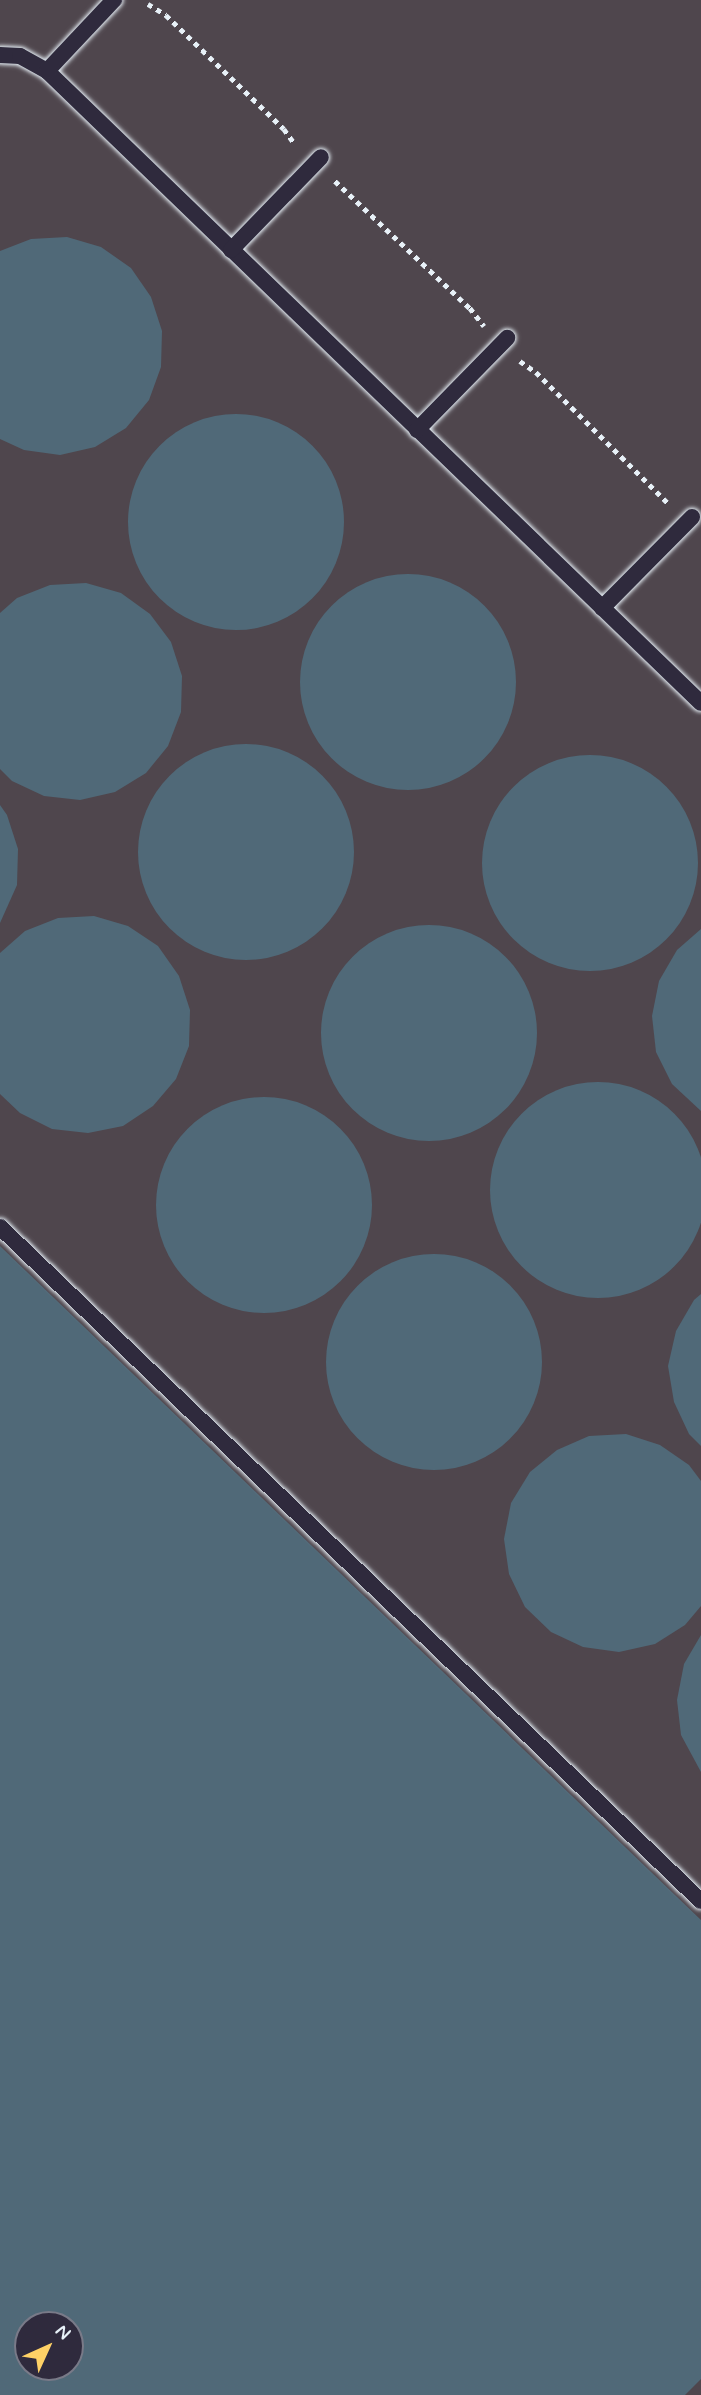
<!DOCTYPE html>
<style>
body{margin:0}
#map{position:relative;width:701px;height:2395px;overflow:hidden;background:#423a46;font-family:Mynerve,sans-serif}
div>[style]{position:absolute}
[style*='--x']{left:calc(var(--x)*1px);top:calc(var(--y)*1px);width:calc(var(--w)*1px);rotate:calc(var(--a)*1deg)}
.built>*{inset:0;background:#4f464d}
.water>*{inset:0;background:#506978}
.round{border-radius:50%}
.path>*{height:4.5px;margin-top:-2.25px;transform-origin:0;background:repeating-linear-gradient(90deg,#e8f1f8 0 5px,transparent 0 10px)}
.roads{filter:drop-shadow(0 0 2px #e8f1f8) drop-shadow(0 0 2px #e8f1f8)}
.lane>*{height:16px;margin:-8px;padding:0 8px;transform-origin:8px;border-radius:8px;background:#2f2a3d}
span{translate:-50% -50%;white-space:nowrap;text-align:center;line-height:1.15;-webkit-text-stroke:6px #2f2a3d;paint-order:stroke}
.north{position:absolute;left:14px;top:2311px;width:70px;height:70px;box-sizing:border-box;background:#2f2a3d;border:2px solid #797a88;border-radius:50%;rotate:45deg;font-size:19px;font-weight:700;line-height:28px;text-align:center;color:#e8f1f8}
.north::after{content:'';display:block;margin:auto;width:24px;height:32px;background:#ffd166;clip-path:polygon(50% 0,100% 100%,50% 72%,0 100%)}
</style>
<div id="map">
<div class="built">
<div style="clip-path:polygon(evenodd,0 0,701px 0,701px 2395px,0 2395px,0 0,28px 2325px,70px 2325px,70px 2367px,28px 2367px,28px 2325px)"></div>
</div>
<div class="water">
<div style="clip-path:polygon(67px 237px,101px 247px,131px 268px,151px 297px,162px 331px,161px 367px,149px 400px,126px 428px,95px 447px,60px 455px,24px 450px,0 439px,0 251px,31px 239px)"></div>
<div class="round" style="left:128px;top:414px;width:216px;height:216px"></div>
<div class="round" style="left:300px;top:574px;width:216px;height:216px"></div>
<div style="clip-path:polygon(86px 583px,121px 593px,150px 614px,171px 642px,182px 676px,181px 712px,168px 746px,146px 773px,115px 792px,80px 800px,44px 796px,12px 781px,0 769px,0 613px,17px 598px,50px 585px)"></div>
<div class="round" style="left:138px;top:744px;width:216px;height:216px"></div>
<div class="round" style="left:482px;top:755px;width:216px;height:216px"></div>
<div style="clip-path:polygon(0 805px,7px 815px,18px 849px,17px 885px,0 923px)"></div>
<div style="clip-path:polygon(94px 916px,128px 926px,158px 946px,179px 976px,190px 1010px,189px 1046px,176px 1079px,153px 1106px,123px 1126px,88px 1133px,52px 1129px,20px 1113px,0 1094px,0 953px,25px 931px,58px 918px)"></div>
<div class="round" style="left:321px;top:925px;width:216px;height:216px"></div>
<div style="clip-path:polygon(701px 929px,701px 1111px,672px 1084px,656px 1052px,652px 1016px,659px 981px,677px 950px)"></div>
<div class="round" style="left:490px;top:1082px;width:216px;height:216px"></div>
<div class="round" style="left:156px;top:1097px;width:216px;height:216px"></div>
<div style="clip-path:polygon(evenodd,0 1246px,701px 1920px,701px 2379px,685px 2395px,0 2395px,0 1246px,70px 2325px,70px 2367px,28px 2367px,28px 2325px,70px 2325px)"></div>
<div class="round" style="left:326px;top:1254px;width:216px;height:216px"></div>
<div style="clip-path:polygon(701px 1294px,701px 1446px,689px 1434px,674px 1402px,668px 1366px,676px 1331px,694px 1300px)"></div>
<div style="clip-path:polygon(626px 1434px,660px 1445px,689px 1465px,701px 1481px,701px 1606px,685px 1625px,655px 1644px,619px 1652px,583px 1647px,551px 1632px,525px 1607px,509px 1574px,504px 1539px,511px 1503px,530px 1472px,557px 1450px,589px 1436px)"></div>
<div style="clip-path:polygon(701px 1635px,701px 1772px,681px 1735px,677px 1700px,684px 1664px)"></div>
</div>
<div class="path">
<div style="--x:148;--y:4;--w:21;--a:31"></div>
<div style="--x:166;--y:15;--w:164;--a:44"></div>
<div style="--x:284;--y:129;--w:19;--a:54"></div>
<div style="--x:335;--y:181;--w:185;--a:43.3"></div>
<div style="--x:470;--y:308;--w:23;--a:52"></div>
<div style="--x:520;--y:361;--w:19;--a:35"></div>
<div style="--x:536;--y:372;--w:185;--a:44.8"></div>
</div>
<div class="roads">
<div class="lane">
<div style="--x:0;--y:55;--w:20;--a:3"></div>
<div style="--x:20;--y:56;--w:31;--a:29"></div>
<div style="--x:47;--y:71;--w:909;--a:44.02"></div>
<div style="--x:47;--y:71;--w:98;--a:-46.7"></div>
<div style="--x:231;--y:250;--w:129;--a:-45.9"></div>
<div style="--x:417;--y:430;--w:129;--a:-45.6"></div>
<div style="--x:602;--y:608;--w:128;--a:-45.3"></div>
<div style="--x:0;--y:1227;--w:972;--a:43.88"></div>
</div>
</div>
<div class="north">N</div>
</div>
